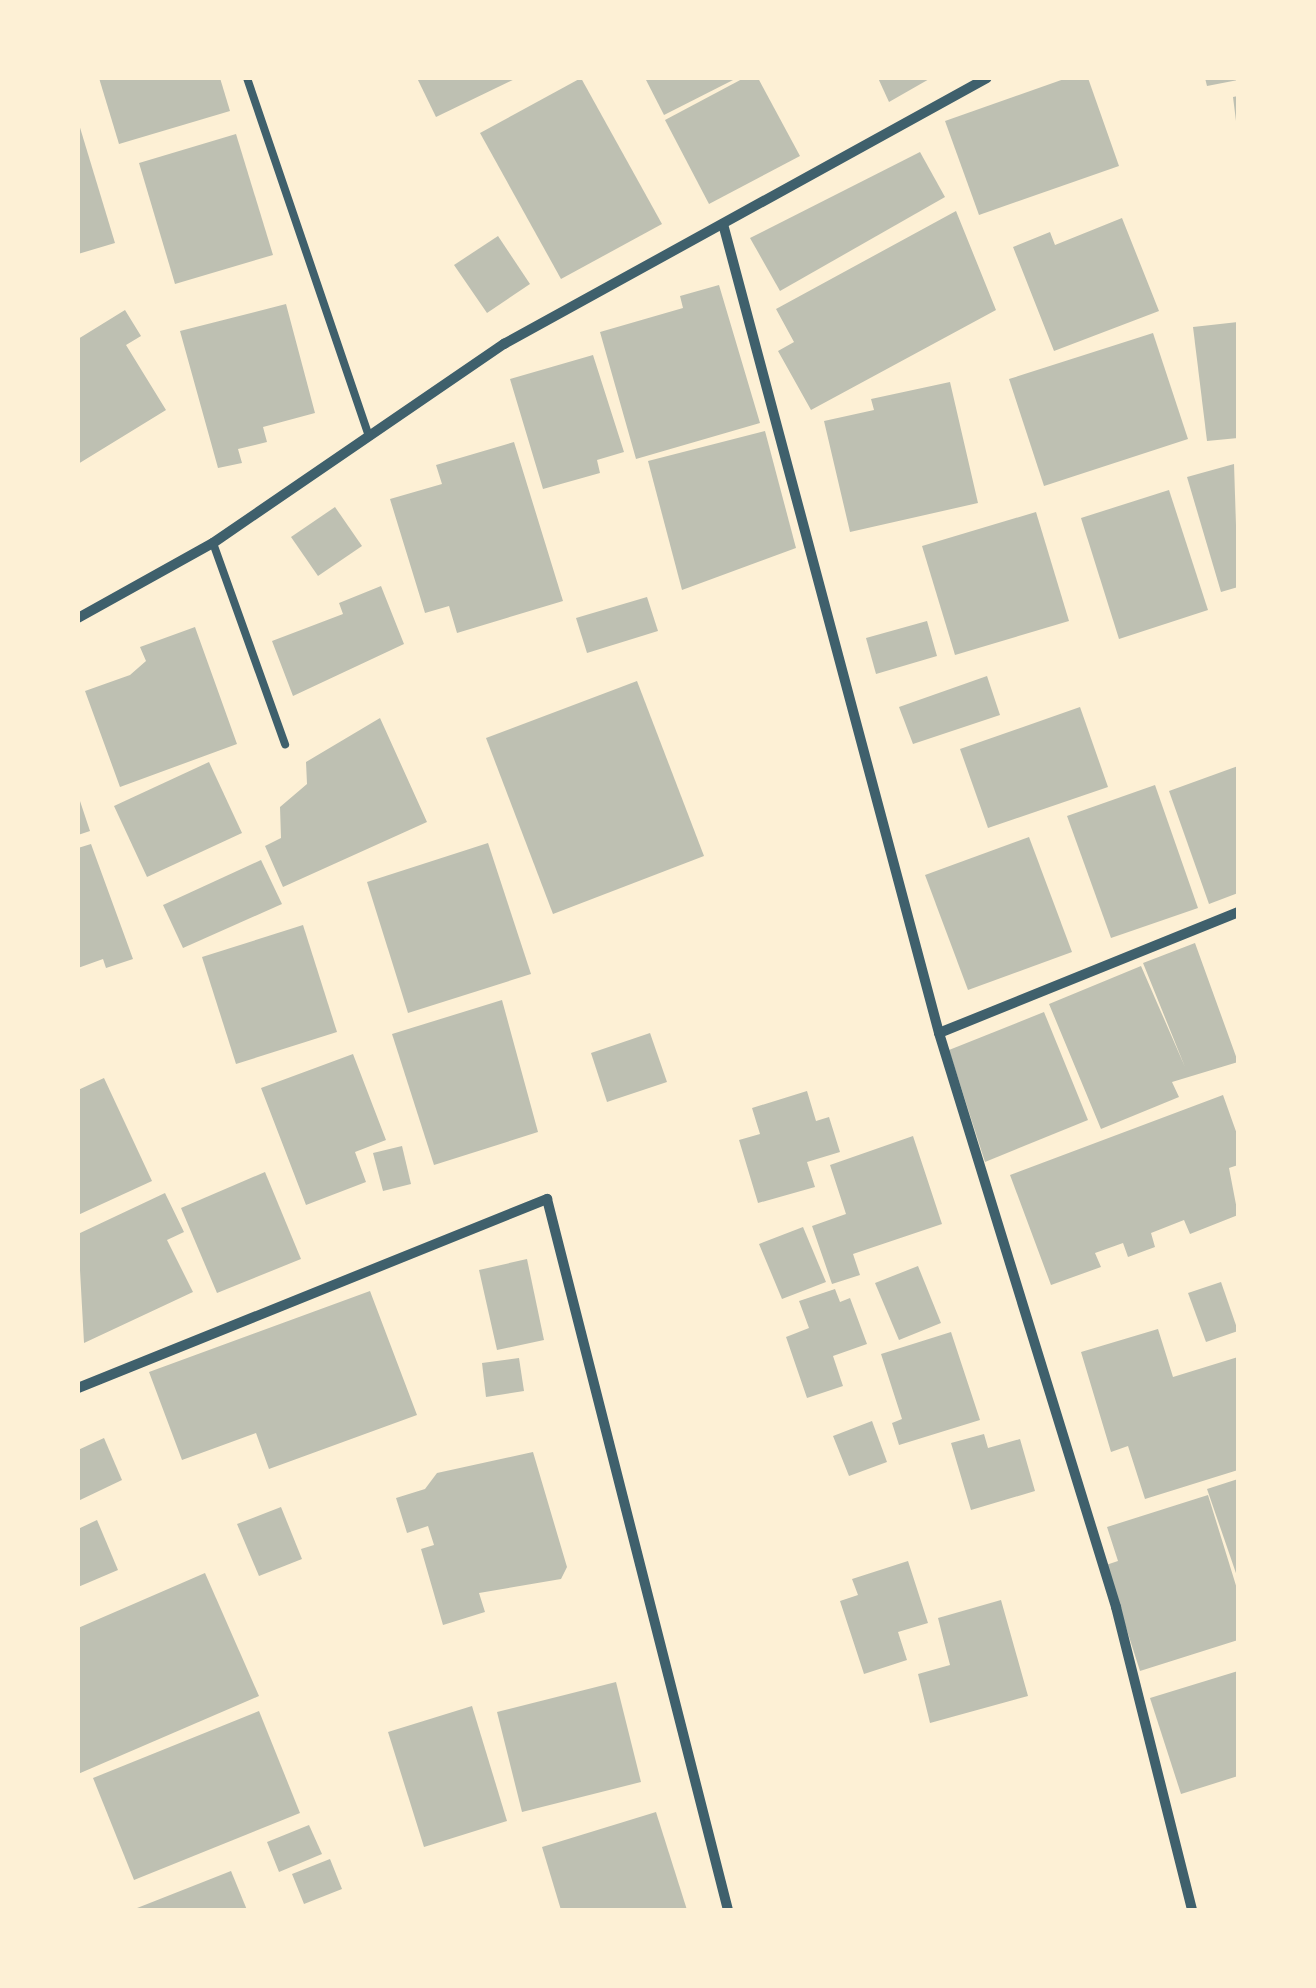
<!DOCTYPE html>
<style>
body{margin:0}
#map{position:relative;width:1316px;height:1988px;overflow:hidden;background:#fdf0d5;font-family:Cabin,sans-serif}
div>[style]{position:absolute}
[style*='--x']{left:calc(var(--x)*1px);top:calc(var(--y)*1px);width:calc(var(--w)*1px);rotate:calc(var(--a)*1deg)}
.building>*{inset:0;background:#bec0b2}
.service>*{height:8px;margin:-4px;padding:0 4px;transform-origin:4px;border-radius:4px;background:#3f606c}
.minor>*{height:10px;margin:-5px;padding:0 5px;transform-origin:5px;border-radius:5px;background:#3f606c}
span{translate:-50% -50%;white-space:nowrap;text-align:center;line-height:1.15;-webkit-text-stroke:10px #fdf0d5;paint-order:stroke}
.frame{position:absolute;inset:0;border:80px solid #fdf0d5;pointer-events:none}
</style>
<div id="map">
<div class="building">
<div style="clip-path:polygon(99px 78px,220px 78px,230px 111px,119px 144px)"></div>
<div style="clip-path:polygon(417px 78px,517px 78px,436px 117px)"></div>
<div style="clip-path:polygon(581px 78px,662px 224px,561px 279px,480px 133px)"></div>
<div style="clip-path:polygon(645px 78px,737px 78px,664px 115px)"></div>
<div style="clip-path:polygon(744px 78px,758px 78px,800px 156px,709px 204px,665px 120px)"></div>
<div style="clip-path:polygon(878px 78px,931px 78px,889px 102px)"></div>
<div style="clip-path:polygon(1067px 78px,1088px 78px,1119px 166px,979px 215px,945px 121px)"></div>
<div style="clip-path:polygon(1205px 78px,1238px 78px,1238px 80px,1207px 86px)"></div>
<div style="clip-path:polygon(1238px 96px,1238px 121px,1236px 121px,1233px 97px)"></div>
<div style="clip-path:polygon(78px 121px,115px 243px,78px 254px)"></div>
<div style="clip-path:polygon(236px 134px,273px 255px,175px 284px,139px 163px)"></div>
<div style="clip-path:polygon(920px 152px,945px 197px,780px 291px,750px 238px)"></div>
<div style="clip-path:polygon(956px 211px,996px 310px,811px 410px,778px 351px,794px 342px,776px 309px)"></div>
<div style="clip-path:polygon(1122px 218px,1159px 311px,1054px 351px,1013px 247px,1050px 232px,1055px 245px)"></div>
<div style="clip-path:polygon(498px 236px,530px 284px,487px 313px,454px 265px)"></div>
<div style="clip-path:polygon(719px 285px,760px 423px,636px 459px,600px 332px,683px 308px,680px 296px)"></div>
<div style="clip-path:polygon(286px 304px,315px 413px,263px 427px,267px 442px,238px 449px,242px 463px,218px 468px,180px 331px)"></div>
<div style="clip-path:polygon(125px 310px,141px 336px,126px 345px,166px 410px,78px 464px,78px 339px)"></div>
<div style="clip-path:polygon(1238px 322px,1238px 438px,1207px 441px,1193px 327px)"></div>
<div style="clip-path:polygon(1153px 333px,1188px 439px,1044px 486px,1009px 379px)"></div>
<div style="clip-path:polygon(593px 355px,624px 452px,597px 460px,600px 473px,543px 489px,510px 379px)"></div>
<div style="clip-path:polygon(950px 382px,978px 503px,850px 532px,824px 421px,874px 410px,871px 399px)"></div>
<div style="clip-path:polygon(765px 431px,796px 548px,682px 590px,648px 461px)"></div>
<div style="clip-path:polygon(514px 442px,563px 601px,457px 633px,449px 606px,425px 613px,390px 499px,442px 484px,436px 465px)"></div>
<div style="clip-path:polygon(1234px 464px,1238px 587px,1221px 592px,1187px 477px)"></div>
<div style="clip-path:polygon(1169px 490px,1208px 610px,1119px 639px,1081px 518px)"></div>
<div style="clip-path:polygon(335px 507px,362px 546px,318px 576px,291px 537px)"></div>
<div style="clip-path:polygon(1036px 512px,1069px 621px,955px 655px,922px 546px)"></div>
<div style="clip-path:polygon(381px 586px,404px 644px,293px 696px,272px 641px,343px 614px,339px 603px)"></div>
<div style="clip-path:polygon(647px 597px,658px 631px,587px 653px,576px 618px)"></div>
<div style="clip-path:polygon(927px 621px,937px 656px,876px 674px,866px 638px)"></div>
<div style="clip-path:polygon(195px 627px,237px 744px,120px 787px,85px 691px,130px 675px,146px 661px,140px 647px)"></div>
<div style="clip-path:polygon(987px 676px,1000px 715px,913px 744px,899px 707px)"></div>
<div style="clip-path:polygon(637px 681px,704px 856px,553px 914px,486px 738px)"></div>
<div style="clip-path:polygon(1080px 707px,1108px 787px,988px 828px,960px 749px)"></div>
<div style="clip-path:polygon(380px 718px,427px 822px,283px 887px,265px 846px,281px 838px,280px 807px,307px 784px,306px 762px)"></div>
<div style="clip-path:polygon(209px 762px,242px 833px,147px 877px,114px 806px)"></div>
<div style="clip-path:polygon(1238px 766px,1238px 893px,1209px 904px,1169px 791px)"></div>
<div style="clip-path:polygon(1155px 785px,1198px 908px,1111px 938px,1067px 816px)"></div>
<div style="clip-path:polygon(78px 795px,90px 831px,78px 835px)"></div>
<div style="clip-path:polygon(1029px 837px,1072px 952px,968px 990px,925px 875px)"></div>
<div style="clip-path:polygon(488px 843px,531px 974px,408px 1013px,367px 882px)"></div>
<div style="clip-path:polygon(91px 844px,133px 959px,106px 968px,103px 959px,78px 968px,78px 848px)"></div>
<div style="clip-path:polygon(261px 860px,282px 904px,183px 948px,163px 905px)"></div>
<div style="clip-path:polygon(303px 925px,337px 1032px,236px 1064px,202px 957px)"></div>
<div style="clip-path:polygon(1195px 943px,1238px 1062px,1172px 1082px,1179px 1097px,1101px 1129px,1049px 1004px,1141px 966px,1185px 1067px,1143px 963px)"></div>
<div style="clip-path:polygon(502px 1000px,538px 1132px,434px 1165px,392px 1034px)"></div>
<div style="clip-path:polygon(1044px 1012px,1088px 1120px,985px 1162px,949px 1050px)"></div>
<div style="clip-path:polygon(650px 1033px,667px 1082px,607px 1102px,591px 1053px)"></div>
<div style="clip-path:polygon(353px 1054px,386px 1140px,355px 1152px,366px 1182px,306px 1205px,261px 1088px)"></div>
<div style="clip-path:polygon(104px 1078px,152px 1181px,78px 1215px,78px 1090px)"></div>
<div style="clip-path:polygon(807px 1091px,816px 1121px,829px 1117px,840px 1152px,807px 1162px,815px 1187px,758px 1203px,739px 1140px,760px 1134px,752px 1108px)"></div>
<div style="clip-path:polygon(1223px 1095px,1238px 1137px,1238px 1165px,1229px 1168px,1238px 1215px,1190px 1234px,1184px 1220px,1151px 1233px,1155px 1247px,1128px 1257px,1123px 1243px,1095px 1253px,1101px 1267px,1051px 1285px,1010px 1175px)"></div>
<div style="clip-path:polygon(913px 1136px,942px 1224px,853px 1254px,860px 1275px,832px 1284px,812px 1226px,846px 1214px,830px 1165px)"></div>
<div style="clip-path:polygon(402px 1146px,411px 1184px,383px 1191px,373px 1153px)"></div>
<div style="clip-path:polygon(265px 1172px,301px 1259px,217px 1293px,181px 1208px)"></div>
<div style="clip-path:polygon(165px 1193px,184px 1232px,167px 1240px,193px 1292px,84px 1343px,78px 1234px)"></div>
<div style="clip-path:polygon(803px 1227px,826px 1282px,782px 1299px,759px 1244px)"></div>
<div style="clip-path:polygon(527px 1259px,544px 1340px,497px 1350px,479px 1270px)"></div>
<div style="clip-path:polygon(918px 1266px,941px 1323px,899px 1340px,875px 1283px)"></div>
<div style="clip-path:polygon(1221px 1282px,1238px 1331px,1206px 1342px,1188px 1293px)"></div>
<div style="clip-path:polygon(835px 1289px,840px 1302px,850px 1298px,867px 1344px,833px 1356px,843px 1386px,807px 1398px,786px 1337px,809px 1328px,799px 1301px)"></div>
<div style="clip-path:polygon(370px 1291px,417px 1415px,269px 1469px,256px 1433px,182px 1460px,149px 1372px)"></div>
<div style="clip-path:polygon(1158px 1329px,1173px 1377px,1238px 1357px,1238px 1470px,1145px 1499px,1128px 1446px,1111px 1452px,1081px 1352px)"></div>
<div style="clip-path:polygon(951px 1332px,980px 1420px,899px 1445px,892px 1423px,902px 1419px,881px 1354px)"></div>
<div style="clip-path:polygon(519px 1358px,524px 1391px,486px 1397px,482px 1363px)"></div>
<div style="clip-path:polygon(872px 1421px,887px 1462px,849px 1476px,833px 1436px)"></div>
<div style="clip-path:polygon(984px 1434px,988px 1448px,1020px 1439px,1035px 1491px,971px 1510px,951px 1443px)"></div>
<div style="clip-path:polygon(104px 1438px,122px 1480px,78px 1501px,78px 1450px)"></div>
<div style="clip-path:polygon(533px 1452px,567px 1567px,561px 1579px,479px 1593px,485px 1612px,443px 1625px,421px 1549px,434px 1545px,428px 1526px,407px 1533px,396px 1498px,425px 1489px,437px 1473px)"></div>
<div style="clip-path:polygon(1238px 1479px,1238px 1579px,1207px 1489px)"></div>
<div style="clip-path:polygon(1208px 1495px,1238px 1592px,1238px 1640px,1140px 1671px,1106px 1565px,1118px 1561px,1107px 1527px)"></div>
<div style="clip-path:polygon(281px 1507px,302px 1559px,259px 1576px,237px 1524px)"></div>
<div style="clip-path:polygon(97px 1520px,118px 1570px,78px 1587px,78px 1529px)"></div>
<div style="clip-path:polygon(908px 1561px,928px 1623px,898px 1632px,907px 1660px,864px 1674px,840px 1601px,858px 1595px,852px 1579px)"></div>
<div style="clip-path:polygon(205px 1573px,259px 1696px,78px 1774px,78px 1628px)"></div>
<div style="clip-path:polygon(1001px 1600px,1028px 1696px,930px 1723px,918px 1674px,950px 1665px,938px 1618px)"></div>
<div style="clip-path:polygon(1238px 1671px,1238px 1776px,1181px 1794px,1150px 1698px)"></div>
<div style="clip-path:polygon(616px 1682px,641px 1782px,522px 1812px,497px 1712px)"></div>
<div style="clip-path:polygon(472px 1706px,507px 1821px,424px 1847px,388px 1732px)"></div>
<div style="clip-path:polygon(259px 1711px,300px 1813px,134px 1880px,93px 1778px)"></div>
<div style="clip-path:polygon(656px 1812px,687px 1910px,561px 1910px,542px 1847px)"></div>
<div style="clip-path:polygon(309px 1825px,322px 1854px,279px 1872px,267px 1842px)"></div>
<div style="clip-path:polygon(330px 1859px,342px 1889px,304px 1904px,292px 1874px)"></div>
<div style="clip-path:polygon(231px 1871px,247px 1910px,132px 1910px)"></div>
</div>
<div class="service">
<div style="--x:247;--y:78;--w:379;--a:71.2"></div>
<div style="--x:213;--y:543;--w:214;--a:70.3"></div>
</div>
<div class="minor">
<div style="--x:723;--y:224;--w:837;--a:75.05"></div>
<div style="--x:939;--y:1033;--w:601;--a:72.86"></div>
<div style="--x:1116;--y:1607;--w:312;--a:75.9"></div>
<div style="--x:78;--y:618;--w:154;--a:-29.1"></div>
<div style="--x:213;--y:543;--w:353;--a:-34.4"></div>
<div style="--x:504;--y:344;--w:551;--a:-28.84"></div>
<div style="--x:939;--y:1033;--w:323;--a:-22"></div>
<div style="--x:78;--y:1388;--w:506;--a:-21.95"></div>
<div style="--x:547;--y:1199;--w:734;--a:75.72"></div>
</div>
<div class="frame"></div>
</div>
